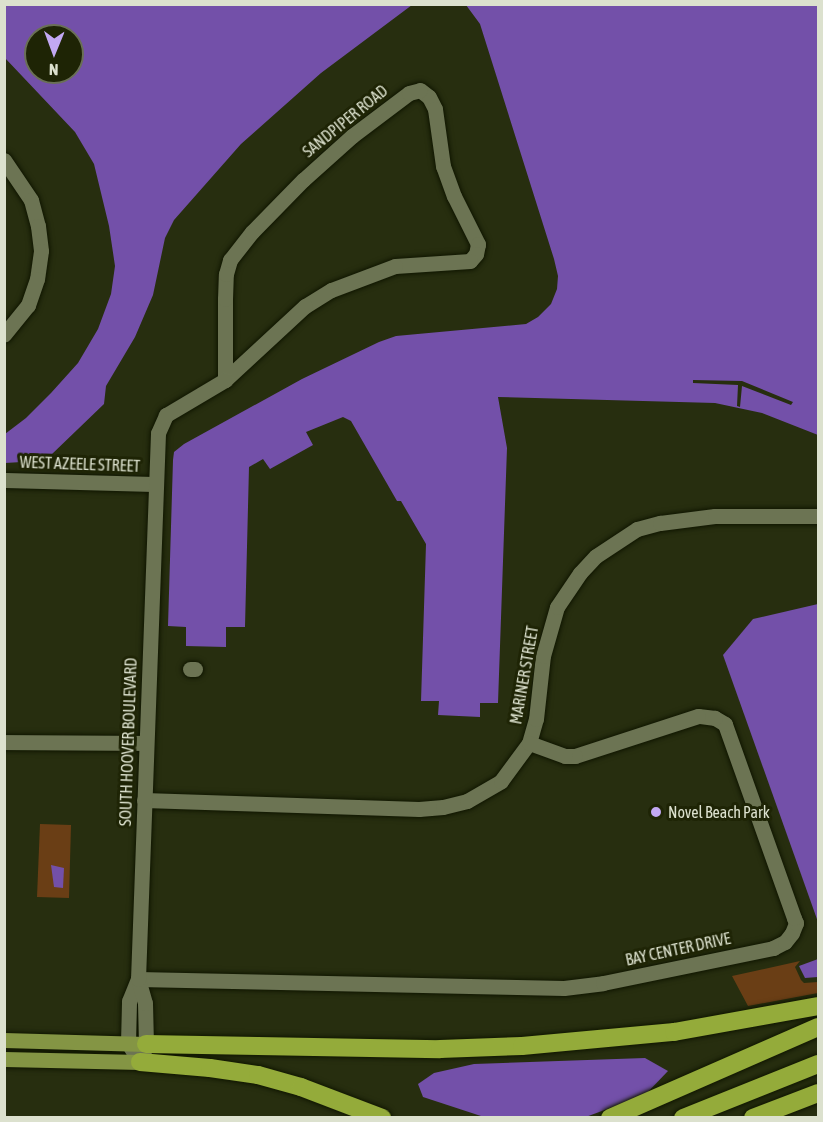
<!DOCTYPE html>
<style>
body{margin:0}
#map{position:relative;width:823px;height:1122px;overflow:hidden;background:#272e0f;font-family:"Asap Condensed",sans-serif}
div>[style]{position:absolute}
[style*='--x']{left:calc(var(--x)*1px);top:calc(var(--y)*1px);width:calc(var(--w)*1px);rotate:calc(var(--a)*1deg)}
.green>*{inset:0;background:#6a3e15}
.water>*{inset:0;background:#7350a9}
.pier>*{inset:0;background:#272e0f}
.roads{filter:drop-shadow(0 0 2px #101600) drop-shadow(0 0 2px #101600)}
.minor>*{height:15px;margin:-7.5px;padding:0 7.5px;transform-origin:7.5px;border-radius:7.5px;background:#6c7453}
.major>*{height:15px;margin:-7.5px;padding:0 7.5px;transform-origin:7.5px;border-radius:7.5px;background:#849544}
.highway>*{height:18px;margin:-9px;padding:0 9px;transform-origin:9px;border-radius:9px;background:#94ab3a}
.dots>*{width:16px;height:16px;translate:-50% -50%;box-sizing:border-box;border:3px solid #1e2405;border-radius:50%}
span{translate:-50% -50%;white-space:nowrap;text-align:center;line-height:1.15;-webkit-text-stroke:6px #1e2405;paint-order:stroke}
.street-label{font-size:16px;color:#dce1ce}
.poi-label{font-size:16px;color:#dce1ce}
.left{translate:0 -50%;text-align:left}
.frame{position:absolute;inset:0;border:6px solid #dce1ce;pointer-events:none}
.north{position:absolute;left:24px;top:24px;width:60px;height:60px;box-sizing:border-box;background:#1e2405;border:2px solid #6a7055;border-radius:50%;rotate:181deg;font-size:16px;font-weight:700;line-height:24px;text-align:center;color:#dce1ce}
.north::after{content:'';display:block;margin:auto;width:21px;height:27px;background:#c2a8f3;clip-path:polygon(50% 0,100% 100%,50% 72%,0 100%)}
</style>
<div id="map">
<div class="green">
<div style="clip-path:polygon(40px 824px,71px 825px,69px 898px,37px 897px)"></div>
<div style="clip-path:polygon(800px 961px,795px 967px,801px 980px,804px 983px,818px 982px,818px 993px,748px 1006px,732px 976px)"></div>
</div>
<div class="water">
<div style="clip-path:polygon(evenodd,5px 4px,412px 5px,321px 73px,241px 144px,174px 220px,165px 238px,153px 295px,135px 337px,106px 386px,104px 404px,51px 455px,22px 462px,5px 463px,5px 434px,26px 418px,51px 393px,78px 363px,98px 329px,111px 294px,115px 266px,109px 226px,94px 164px,75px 132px,5px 58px,5px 4px,36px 36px,72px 36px,72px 72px,36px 72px,36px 36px)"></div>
<div style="clip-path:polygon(466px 5px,818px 5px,818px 435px,762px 413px,715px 403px,498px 397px,507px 448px,498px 703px,480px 703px,480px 717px,438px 715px,439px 701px,421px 701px,426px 544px,401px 501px,397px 501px,351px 421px,343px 417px,306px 432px,313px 445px,270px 469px,263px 459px,249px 467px,245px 627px,226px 627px,226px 647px,186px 646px,186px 627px,168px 626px,173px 460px,174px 452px,184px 444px,302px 379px,379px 342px,396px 336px,526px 324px,538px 317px,551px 304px,557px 289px,558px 276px,554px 259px,480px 24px)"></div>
<div style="clip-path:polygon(818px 604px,818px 922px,723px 655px,753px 619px)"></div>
<div style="clip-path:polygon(51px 865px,64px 868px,63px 888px,54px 887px)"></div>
<div style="clip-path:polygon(818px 959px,818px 977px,805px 978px,799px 966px)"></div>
<div style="clip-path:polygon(645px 1058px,668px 1071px,645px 1095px,583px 1118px,484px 1117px,423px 1097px,418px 1084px,434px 1073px,474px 1064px)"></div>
</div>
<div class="pier">
<div style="clip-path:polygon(693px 380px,742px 381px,793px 402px,791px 405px,742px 386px,740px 407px,737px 406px,738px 385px,693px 383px)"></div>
</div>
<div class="roads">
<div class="minor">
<div style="--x:420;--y:90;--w:11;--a:38"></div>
<div style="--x:429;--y:97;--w:13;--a:63"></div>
<div style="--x:435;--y:109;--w:58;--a:82"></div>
<div style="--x:443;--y:166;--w:32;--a:70"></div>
<div style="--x:454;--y:196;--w:54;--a:63.4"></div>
<div style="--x:478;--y:244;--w:10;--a:101"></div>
<div style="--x:476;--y:254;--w:9;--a:131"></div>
<div style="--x:470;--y:261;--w:75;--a:176.2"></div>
<div style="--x:395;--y:266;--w:68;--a:159.4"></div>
<div style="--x:331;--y:290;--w:31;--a:148"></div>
<div style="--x:305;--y:306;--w:109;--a:137.2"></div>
<div style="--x:225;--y:380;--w:81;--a:-90"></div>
<div style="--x:225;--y:299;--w:25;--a:-88"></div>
<div style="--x:226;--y:274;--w:15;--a:-74"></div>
<div style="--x:230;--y:260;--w:36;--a:-52"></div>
<div style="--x:252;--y:232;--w:73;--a:-45.6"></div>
<div style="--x:303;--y:180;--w:66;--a:-41.9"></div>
<div style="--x:352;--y:136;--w:71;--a:-37"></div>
<div style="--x:409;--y:93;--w:11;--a:-15"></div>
<div style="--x:4;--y:160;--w:48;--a:56"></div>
<div style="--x:31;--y:200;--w:27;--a:75"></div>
<div style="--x:38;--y:226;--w:25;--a:83"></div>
<div style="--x:41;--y:251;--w:28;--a:98"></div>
<div style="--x:37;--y:279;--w:28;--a:109"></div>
<div style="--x:28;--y:305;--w:38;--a:129"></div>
<div style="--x:4;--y:480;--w:151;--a:1.5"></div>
<div style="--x:190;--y:669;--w:5;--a:0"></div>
<div style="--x:4;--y:742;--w:141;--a:0.4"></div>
<div style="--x:144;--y:800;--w:275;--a:1.9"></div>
<div style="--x:419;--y:809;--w:24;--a:-5"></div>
<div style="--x:443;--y:807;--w:25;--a:-14"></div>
<div style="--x:467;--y:801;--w:39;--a:-30"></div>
<div style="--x:501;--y:781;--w:47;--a:-53.6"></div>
<div style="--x:529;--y:743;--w:25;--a:-74"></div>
<div style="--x:536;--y:719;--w:63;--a:-83.7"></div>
<div style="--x:543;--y:656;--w:51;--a:-74.1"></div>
<div style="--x:557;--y:607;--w:41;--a:-55.9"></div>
<div style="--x:580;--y:573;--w:23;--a:-47"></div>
<div style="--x:596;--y:556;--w:49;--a:-33.4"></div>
<div style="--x:637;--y:529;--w:24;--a:-15"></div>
<div style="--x:660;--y:523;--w:55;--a:-7.3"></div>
<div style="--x:715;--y:516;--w:103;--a:0"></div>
<div style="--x:138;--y:979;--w:426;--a:1.2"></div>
<div style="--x:564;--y:988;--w:39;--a:-7"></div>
<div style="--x:603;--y:983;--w:174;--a:-11.6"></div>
<div style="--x:773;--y:948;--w:13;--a:-27"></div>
<div style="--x:785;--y:942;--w:11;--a:-52"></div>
<div style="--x:792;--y:933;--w:11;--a:-68"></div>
<div style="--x:796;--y:923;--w:5;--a:-112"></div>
<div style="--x:794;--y:918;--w:206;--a:-109.6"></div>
<div style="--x:725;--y:724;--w:12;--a:-149"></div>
<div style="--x:715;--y:718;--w:17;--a:-173"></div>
<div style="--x:698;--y:716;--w:129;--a:162"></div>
<div style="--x:575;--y:756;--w:10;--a:180"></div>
<div style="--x:565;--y:756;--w:38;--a:-160"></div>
<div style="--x:134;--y:1053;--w:12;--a:-121"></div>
<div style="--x:128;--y:1043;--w:42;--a:-88.6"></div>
<div style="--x:129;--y:1001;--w:24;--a:-68"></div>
<div style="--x:143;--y:1054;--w:10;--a:-73"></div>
<div style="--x:146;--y:1044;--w:41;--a:-91.4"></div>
<div style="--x:145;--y:1003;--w:25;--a:-106"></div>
<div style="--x:138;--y:979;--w:546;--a:-87.9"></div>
<div style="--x:158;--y:433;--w:20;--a:-66"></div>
<div style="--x:166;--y:415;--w:69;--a:-30.7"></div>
</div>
<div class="major">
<div style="--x:4;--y:1040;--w:142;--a:1.6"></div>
<div style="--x:4;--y:1059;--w:136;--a:1.3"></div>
</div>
<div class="highway">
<div style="--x:146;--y:1044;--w:294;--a:1"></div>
<div style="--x:440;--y:1049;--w:82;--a:-2.1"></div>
<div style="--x:522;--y:1046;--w:153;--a:-5.3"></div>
<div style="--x:674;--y:1032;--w:146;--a:-10.2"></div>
<div style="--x:140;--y:1062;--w:70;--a:4.9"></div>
<div style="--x:210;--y:1068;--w:49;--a:8.3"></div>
<div style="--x:258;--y:1075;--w:45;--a:15.6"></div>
<div style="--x:301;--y:1087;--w:87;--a:20.9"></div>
<div style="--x:610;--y:1118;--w:227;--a:-23.6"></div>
<div style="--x:683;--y:1118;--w:145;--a:-21.8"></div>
<div style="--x:753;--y:1118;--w:70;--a:-21"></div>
</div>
</div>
<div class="dots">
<div style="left:656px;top:812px;background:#c2a8f3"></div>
</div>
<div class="street-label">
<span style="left:345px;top:121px;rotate:-39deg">SANDPIPER ROAD</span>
<span style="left:80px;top:464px;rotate:2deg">WEST AZEELE STREET</span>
<span style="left:524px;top:675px;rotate:-80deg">MARINER STREET</span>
<span style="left:128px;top:742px;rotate:-88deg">SOUTH HOOVER BOULEVARD</span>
<span style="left:678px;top:949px;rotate:-12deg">BAY CENTER DRIVE</span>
</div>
<div class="poi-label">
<span class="left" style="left:668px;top:812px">Novel Beach Park</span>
</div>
<div class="frame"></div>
<div class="north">N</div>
</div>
